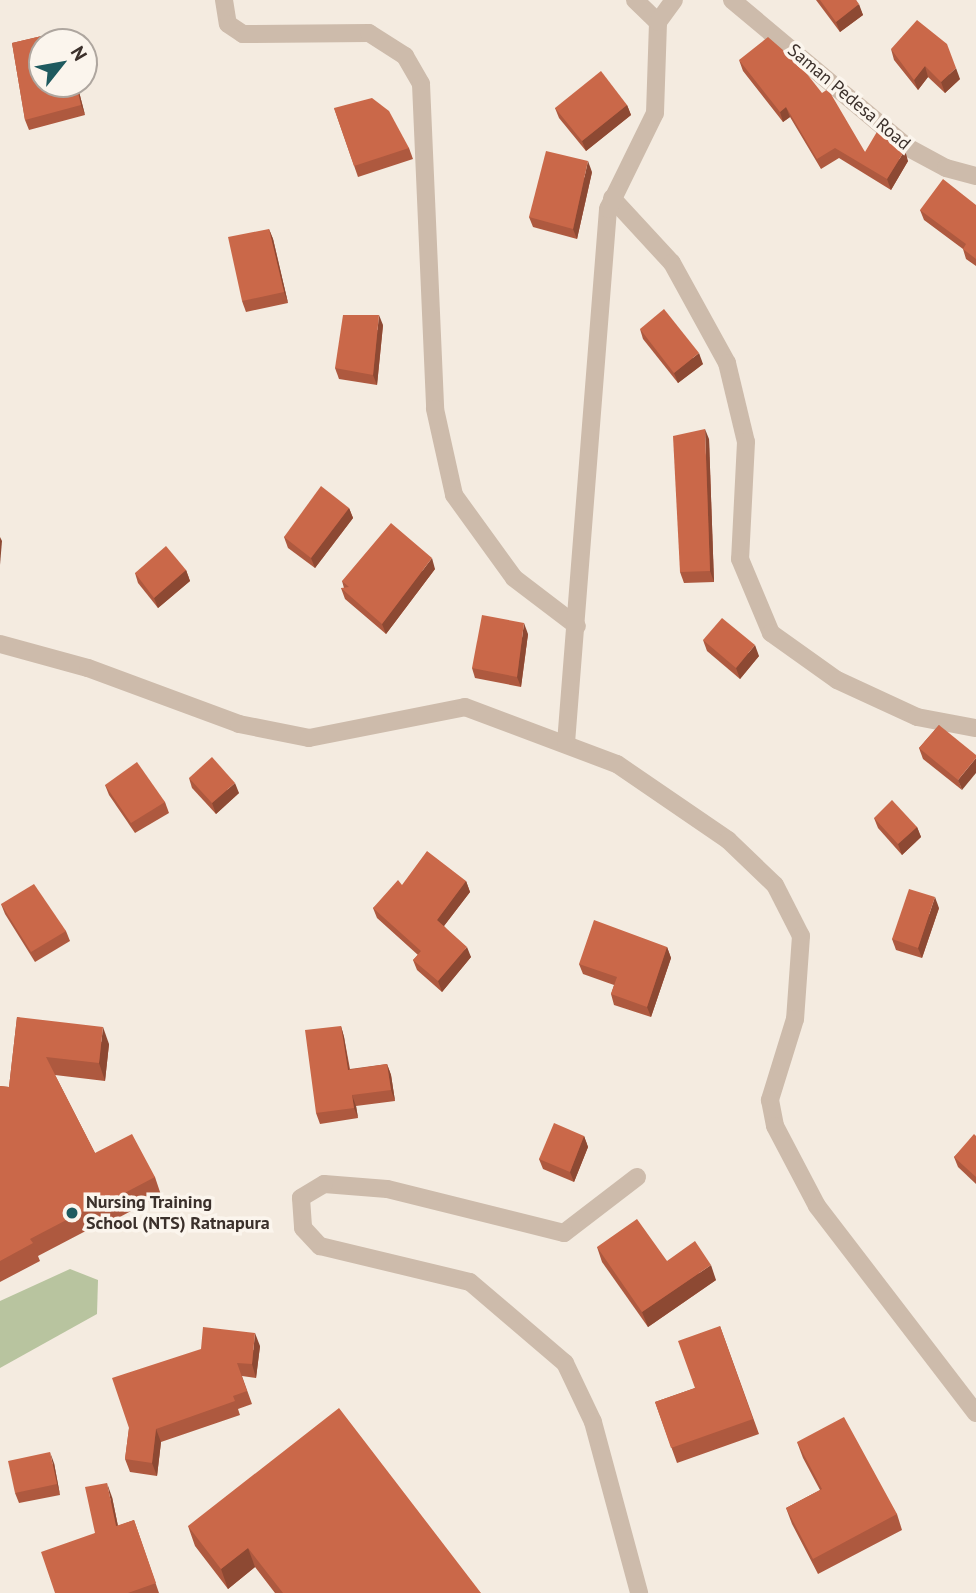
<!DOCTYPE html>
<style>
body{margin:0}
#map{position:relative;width:976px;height:1593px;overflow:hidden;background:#f4ebe0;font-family:"PT Sans",sans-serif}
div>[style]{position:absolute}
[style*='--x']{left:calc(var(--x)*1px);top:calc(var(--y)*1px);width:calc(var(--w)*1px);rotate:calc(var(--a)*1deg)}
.green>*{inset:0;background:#b8c49f}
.minor>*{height:18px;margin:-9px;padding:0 9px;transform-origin:9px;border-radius:9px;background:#cdbbab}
.wall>*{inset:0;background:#ae593f}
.shaded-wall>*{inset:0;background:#8d4933}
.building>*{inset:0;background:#ca6849}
.dots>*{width:19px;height:19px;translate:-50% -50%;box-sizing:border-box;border:4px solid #fbf5ed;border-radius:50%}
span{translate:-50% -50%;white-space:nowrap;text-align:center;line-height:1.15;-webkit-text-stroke:7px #fbf5ed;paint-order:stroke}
.street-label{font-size:18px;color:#3b302b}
.poi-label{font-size:18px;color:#3b302b;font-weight:700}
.left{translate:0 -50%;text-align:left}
.north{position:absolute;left:28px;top:28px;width:70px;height:70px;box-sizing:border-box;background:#fbf5ed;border:2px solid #aea69f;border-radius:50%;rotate:59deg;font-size:19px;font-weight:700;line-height:28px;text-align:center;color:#3b302b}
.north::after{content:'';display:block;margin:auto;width:24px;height:32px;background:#1e5a5f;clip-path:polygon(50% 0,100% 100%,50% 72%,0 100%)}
</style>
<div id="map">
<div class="green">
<div style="clip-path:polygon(70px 1269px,98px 1280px,97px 1314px,0 1368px,0 1301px)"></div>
</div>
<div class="minor">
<div style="--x:224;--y:0;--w:24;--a:81"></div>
<div style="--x:228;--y:24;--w:18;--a:34"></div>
<div style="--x:243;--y:34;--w:126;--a:-0.5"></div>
<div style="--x:369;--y:33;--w:43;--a:32.6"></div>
<div style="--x:405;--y:56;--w:32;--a:60"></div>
<div style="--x:421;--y:84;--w:325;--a:87.5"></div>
<div style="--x:435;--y:409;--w:88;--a:77.5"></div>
<div style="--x:454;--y:495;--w:102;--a:54.1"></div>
<div style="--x:514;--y:578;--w:79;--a:37.3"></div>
<div style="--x:635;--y:0;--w:32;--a:44"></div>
<div style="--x:732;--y:0;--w:229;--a:40"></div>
<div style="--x:907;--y:147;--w:44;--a:28.3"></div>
<div style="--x:946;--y:168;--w:31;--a:15"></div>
<div style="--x:612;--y:198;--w:88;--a:47.3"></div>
<div style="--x:672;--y:263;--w:114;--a:61.2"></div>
<div style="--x:727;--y:363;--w:81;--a:76.5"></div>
<div style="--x:746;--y:442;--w:117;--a:92.9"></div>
<div style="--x:740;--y:559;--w:80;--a:67.3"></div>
<div style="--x:771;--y:633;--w:81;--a:35.5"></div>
<div style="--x:837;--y:680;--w:88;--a:24.8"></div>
<div style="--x:917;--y:717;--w:60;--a:10.6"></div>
<div style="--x:0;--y:644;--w:91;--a:15.3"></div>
<div style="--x:88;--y:668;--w:161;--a:20.3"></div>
<div style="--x:239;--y:724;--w:71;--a:11.3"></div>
<div style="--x:309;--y:738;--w:159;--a:-11.2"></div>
<div style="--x:465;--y:707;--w:162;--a:20.6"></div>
<div style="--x:617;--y:764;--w:135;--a:34.4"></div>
<div style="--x:728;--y:840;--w:65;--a:43.8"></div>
<div style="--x:775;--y:885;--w:57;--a:63"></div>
<div style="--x:801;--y:936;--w:83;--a:94.1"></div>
<div style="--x:795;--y:1019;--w:85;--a:107.2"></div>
<div style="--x:770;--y:1100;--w:26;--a:79"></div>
<div style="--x:775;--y:1126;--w:90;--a:62.3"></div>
<div style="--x:817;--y:1206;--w:261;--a:52.5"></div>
<div style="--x:566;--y:743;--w:536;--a:-85.5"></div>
<div style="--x:608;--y:209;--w:107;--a:-63.9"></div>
<div style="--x:655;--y:113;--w:91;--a:-88.1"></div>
<div style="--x:658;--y:22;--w:27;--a:-54"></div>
<div style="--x:637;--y:1177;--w:92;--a:142.5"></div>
<div style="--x:564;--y:1233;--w:182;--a:-166"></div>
<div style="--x:387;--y:1189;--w:63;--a:-175.5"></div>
<div style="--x:324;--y:1184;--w:27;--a:149"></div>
<div style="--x:301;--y:1198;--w:30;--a:86"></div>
<div style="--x:303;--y:1228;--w:25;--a:47"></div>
<div style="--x:320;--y:1246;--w:154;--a:13.5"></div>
<div style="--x:470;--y:1282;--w:125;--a:40.5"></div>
<div style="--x:565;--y:1363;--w:65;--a:64.6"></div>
<div style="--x:593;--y:1422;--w:177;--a:74.9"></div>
</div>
<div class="wall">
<div style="clip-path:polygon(816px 0,856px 0,863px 15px,840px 32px)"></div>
<div style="clip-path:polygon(63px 31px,67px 42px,42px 42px,42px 84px,77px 84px,85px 115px,29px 130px,25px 120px,12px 43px)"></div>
<div style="clip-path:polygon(891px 49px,960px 79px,945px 93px,928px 77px,918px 90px,894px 60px)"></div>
<div style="clip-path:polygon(739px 60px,865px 152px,908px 161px,891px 190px,839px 158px,821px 169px,790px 117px,783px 122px,743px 71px)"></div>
<div style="clip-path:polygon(627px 105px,631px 115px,586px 151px,559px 118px,555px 108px)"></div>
<div style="clip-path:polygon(334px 108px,409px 148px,413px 159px,358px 177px)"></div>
<div style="clip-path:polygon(592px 172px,577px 239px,533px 227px,529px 217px)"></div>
<div style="clip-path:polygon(976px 205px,976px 266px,966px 259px,963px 249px,924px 220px,920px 210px)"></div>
<div style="clip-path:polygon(269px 229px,273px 239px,288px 303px,246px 312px,242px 301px)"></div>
<div style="clip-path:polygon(383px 325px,377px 385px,339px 379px,335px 368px)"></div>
<div style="clip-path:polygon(640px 329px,703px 364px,678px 383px,643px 339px)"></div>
<div style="clip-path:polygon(709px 439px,714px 582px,684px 583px,680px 572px)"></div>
<div style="clip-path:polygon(349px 508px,353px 518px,315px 568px,288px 548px,284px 537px)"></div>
<div style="clip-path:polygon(435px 569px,386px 634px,345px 599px,341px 588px,344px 588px,342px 581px)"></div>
<div style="clip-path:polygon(186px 570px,190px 581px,158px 608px,138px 583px,135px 573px)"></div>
<div style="clip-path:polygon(528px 634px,521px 687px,475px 678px,472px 668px)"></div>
<div style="clip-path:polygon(703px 640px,759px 656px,740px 679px,707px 651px)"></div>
<div style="clip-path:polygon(939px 725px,962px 790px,923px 759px,919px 748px)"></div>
<div style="clip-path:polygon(189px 778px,239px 793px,216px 814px,192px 788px)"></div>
<div style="clip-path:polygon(105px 785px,165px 802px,169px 813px,135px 833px,109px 795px)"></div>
<div style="clip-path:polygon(874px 818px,917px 827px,921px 837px,902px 855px,878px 828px)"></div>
<div style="clip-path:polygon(466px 881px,470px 892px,444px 926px,471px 957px,442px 992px,417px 970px,413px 960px,418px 955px,377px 918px,373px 908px,402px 885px)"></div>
<div style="clip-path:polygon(1px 904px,66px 931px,70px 941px,35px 962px,5px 914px)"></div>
<div style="clip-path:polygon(939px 908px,922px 958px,896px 950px,892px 939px)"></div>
<div style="clip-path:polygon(667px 947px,671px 958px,651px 1017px,614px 1005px,611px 994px,614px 985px,583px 974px,579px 964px)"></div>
<div style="clip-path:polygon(17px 1017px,109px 1044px,105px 1081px,55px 1075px,95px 1153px,155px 1177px,161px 1195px,103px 1226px,101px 1223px,38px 1256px,40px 1261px,0 1282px,0 1086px,9px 1087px)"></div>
<div style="clip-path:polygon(341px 1026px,344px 1037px,350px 1069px,387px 1064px,391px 1075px,395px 1101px,356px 1106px,358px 1118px,320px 1124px,316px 1113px)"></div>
<div style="clip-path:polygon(584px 1136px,588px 1147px,574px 1182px,543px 1169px,539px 1159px)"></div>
<div style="clip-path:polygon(976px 1136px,976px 1184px,958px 1167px,954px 1157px)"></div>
<div style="clip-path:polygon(597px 1247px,667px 1261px,716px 1280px,648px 1327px,602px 1262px)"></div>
<div style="clip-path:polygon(720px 1326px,759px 1434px,677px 1463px,655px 1402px,695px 1388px)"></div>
<div style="clip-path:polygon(260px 1346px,256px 1378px,242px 1376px,252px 1404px,238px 1409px,240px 1415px,161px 1442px,157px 1476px,130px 1472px,125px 1459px,129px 1428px)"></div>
<div style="clip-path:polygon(797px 1442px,897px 1514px,902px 1530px,818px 1574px,792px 1524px,786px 1508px,820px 1490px,803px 1458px)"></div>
<div style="clip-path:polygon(54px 1463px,60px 1495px,19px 1503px,15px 1493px)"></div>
<div style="clip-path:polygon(112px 1497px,118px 1526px,134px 1520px,159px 1593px,55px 1593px,95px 1533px)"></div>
<div style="clip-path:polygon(188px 1526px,481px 1593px,275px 1593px,255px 1567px,228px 1589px,195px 1546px)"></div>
</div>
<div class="shaded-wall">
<div style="clip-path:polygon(859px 4px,863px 15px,840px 32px,836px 22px)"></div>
<div style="clip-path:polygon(925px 66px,928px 77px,918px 90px,914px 80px)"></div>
<div style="clip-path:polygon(956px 68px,960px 79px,945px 93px,941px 82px)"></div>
<div style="clip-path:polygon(76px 84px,77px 84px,85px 115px,81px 105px)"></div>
<div style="clip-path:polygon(627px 105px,631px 115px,586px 151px,582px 141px)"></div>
<div style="clip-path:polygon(786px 107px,790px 117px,783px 122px,780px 112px)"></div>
<div style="clip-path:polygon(905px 150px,908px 161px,891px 190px,887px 179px)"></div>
<div style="clip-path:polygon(588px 161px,592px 172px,577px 239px,573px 229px)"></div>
<div style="clip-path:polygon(269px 229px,273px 239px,288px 303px,284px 292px)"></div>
<div style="clip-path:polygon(379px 315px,383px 325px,377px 385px,373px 375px)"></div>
<div style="clip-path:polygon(699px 353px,703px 364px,678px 383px,674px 373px)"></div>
<div style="clip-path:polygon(705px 429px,709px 439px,714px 582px,710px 571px)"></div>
<div style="clip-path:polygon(349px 508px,353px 518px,315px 568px,311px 558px)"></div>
<div style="clip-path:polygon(0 537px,2px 541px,0 565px)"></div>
<div style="clip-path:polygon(432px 558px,435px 569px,386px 634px,382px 624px)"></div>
<div style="clip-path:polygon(186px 570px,190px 581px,158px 608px,154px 598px)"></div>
<div style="clip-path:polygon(524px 623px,528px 634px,521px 687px,517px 677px)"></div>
<div style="clip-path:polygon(755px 645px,759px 656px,740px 679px,736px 668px)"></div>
<div style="clip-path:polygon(976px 758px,976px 773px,962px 790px,958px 780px)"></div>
<div style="clip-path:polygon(235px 783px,239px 793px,216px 814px,212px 803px)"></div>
<div style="clip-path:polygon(917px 827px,921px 837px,902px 855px,898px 844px)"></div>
<div style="clip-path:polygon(466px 881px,470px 892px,440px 931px,437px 920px)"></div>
<div style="clip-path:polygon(935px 897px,939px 908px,922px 958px,918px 948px)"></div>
<div style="clip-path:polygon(467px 947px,471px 957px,442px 992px,438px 981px)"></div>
<div style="clip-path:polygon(667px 947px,671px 958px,651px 1017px,647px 1007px)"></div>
<div style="clip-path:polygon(341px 1026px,344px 1037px,351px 1080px,348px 1070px)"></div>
<div style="clip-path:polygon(103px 1027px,109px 1044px,105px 1081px,99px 1063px)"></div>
<div style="clip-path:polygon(387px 1064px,391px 1075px,395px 1101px,391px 1090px)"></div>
<div style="clip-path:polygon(352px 1095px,356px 1106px,358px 1118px,354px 1108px)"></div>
<div style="clip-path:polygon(584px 1136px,588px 1147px,574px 1182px,570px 1172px)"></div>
<div style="clip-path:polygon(711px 1265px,716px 1280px,648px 1327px,642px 1312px)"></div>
<div style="clip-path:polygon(255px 1333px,260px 1346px,256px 1378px,252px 1364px)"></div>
<div style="clip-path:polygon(156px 1429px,161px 1442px,157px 1476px,152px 1463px)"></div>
<div style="clip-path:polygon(50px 1452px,54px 1463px,60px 1495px,57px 1484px)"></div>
<div style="clip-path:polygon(107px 1483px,112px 1497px,121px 1541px,116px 1526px)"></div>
<div style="clip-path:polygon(248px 1548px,255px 1567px,228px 1589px,221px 1569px)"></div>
</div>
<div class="building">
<div style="clip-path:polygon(820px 0,856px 0,859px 4px,836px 22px)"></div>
<div style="clip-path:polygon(917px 20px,947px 44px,956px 68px,941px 82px,925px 66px,914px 80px,891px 49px)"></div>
<div style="clip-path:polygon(63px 31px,66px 42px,42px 42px,42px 84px,76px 84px,81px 105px,25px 120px,12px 43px)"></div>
<div style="clip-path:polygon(768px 37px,799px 64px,822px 93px,828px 89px,865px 152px,878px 130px,905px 150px,887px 179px,835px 148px,817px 159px,786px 107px,780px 112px,739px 60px)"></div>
<div style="clip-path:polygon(601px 71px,627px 105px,582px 141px,555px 108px)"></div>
<div style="clip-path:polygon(372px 98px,389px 111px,409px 148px,354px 166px,334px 108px)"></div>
<div style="clip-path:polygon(546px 151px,588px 161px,573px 229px,529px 217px)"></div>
<div style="clip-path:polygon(943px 179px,976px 205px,976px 259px,963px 249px,966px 244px,920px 210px)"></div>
<div style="clip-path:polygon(269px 229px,284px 292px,242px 301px,228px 237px)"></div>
<div style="clip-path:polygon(664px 309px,699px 353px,674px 373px,640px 329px)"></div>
<div style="clip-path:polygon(343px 315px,379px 315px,373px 375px,335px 368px)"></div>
<div style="clip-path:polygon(705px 429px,710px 571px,680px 572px,673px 436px)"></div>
<div style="clip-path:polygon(321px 486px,349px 508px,311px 558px,284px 537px)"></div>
<div style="clip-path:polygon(391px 523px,432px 558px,382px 624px,341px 588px,349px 587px,342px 581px)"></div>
<div style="clip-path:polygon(166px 546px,186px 570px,154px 598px,135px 573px)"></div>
<div style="clip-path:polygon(482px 615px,524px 623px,517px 677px,472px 668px)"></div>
<div style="clip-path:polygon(722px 618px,755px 645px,736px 668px,703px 640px)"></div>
<div style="clip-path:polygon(939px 725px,976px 755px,976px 758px,958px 780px,919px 748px)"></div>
<div style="clip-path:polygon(212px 757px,235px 783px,212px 803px,189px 778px)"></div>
<div style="clip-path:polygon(137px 762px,165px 802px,131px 823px,105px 785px)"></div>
<div style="clip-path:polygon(892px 800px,917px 827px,898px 844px,874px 818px)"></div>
<div style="clip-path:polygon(427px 851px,466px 881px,437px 920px,467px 947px,438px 981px,413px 960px,421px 951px,373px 908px,398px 880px,402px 885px)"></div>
<div style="clip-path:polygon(34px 884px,66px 931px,31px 952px,1px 904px)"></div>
<div style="clip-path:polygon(909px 889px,935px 897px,918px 948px,892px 939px)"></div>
<div style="clip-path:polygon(594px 920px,667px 947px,647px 1007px,611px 994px,617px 977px,579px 964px)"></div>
<div style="clip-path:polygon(17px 1017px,103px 1027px,99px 1063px,46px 1057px,95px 1153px,132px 1134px,155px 1177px,96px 1208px,95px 1205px,30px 1239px,33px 1243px,0 1261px,0 1086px,9px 1087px)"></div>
<div style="clip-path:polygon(341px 1026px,348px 1070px,387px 1064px,391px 1090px,352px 1095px,354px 1108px,316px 1113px,305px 1030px)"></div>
<div style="clip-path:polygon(554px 1123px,584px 1136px,570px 1172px,539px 1159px)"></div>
<div style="clip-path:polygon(974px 1134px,976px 1136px,976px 1177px,954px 1157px)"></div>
<div style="clip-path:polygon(637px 1219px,667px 1261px,695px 1241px,711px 1265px,642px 1312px,597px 1247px)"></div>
<div style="clip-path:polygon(720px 1326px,753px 1419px,671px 1448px,655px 1402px,695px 1388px,678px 1341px)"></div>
<div style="clip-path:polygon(203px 1327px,255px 1333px,252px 1364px,237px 1363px,247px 1391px,233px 1396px,235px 1401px,156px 1429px,152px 1463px,125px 1459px,129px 1428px,112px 1378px,201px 1349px)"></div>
<div style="clip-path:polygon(339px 1408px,481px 1593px,283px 1593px,248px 1548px,221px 1569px,188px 1526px)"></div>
<div style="clip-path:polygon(844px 1417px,897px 1514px,813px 1559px,786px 1508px,822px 1489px,797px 1442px)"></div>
<div style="clip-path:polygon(50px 1452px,57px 1484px,15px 1493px,8px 1461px)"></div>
<div style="clip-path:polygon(107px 1483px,116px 1526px,134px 1520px,156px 1583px,128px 1593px,55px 1593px,41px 1552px,95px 1533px,85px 1487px)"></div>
</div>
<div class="dots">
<div style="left:72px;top:1213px;background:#1e5a5f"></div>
</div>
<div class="street-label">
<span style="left:849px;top:97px;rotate:40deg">Saman Pedesa Road</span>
</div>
<div class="poi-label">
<span class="left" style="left:86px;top:1213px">Nursing Training<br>School (NTS) Ratnapura</span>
</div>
<div class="north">N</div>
</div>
